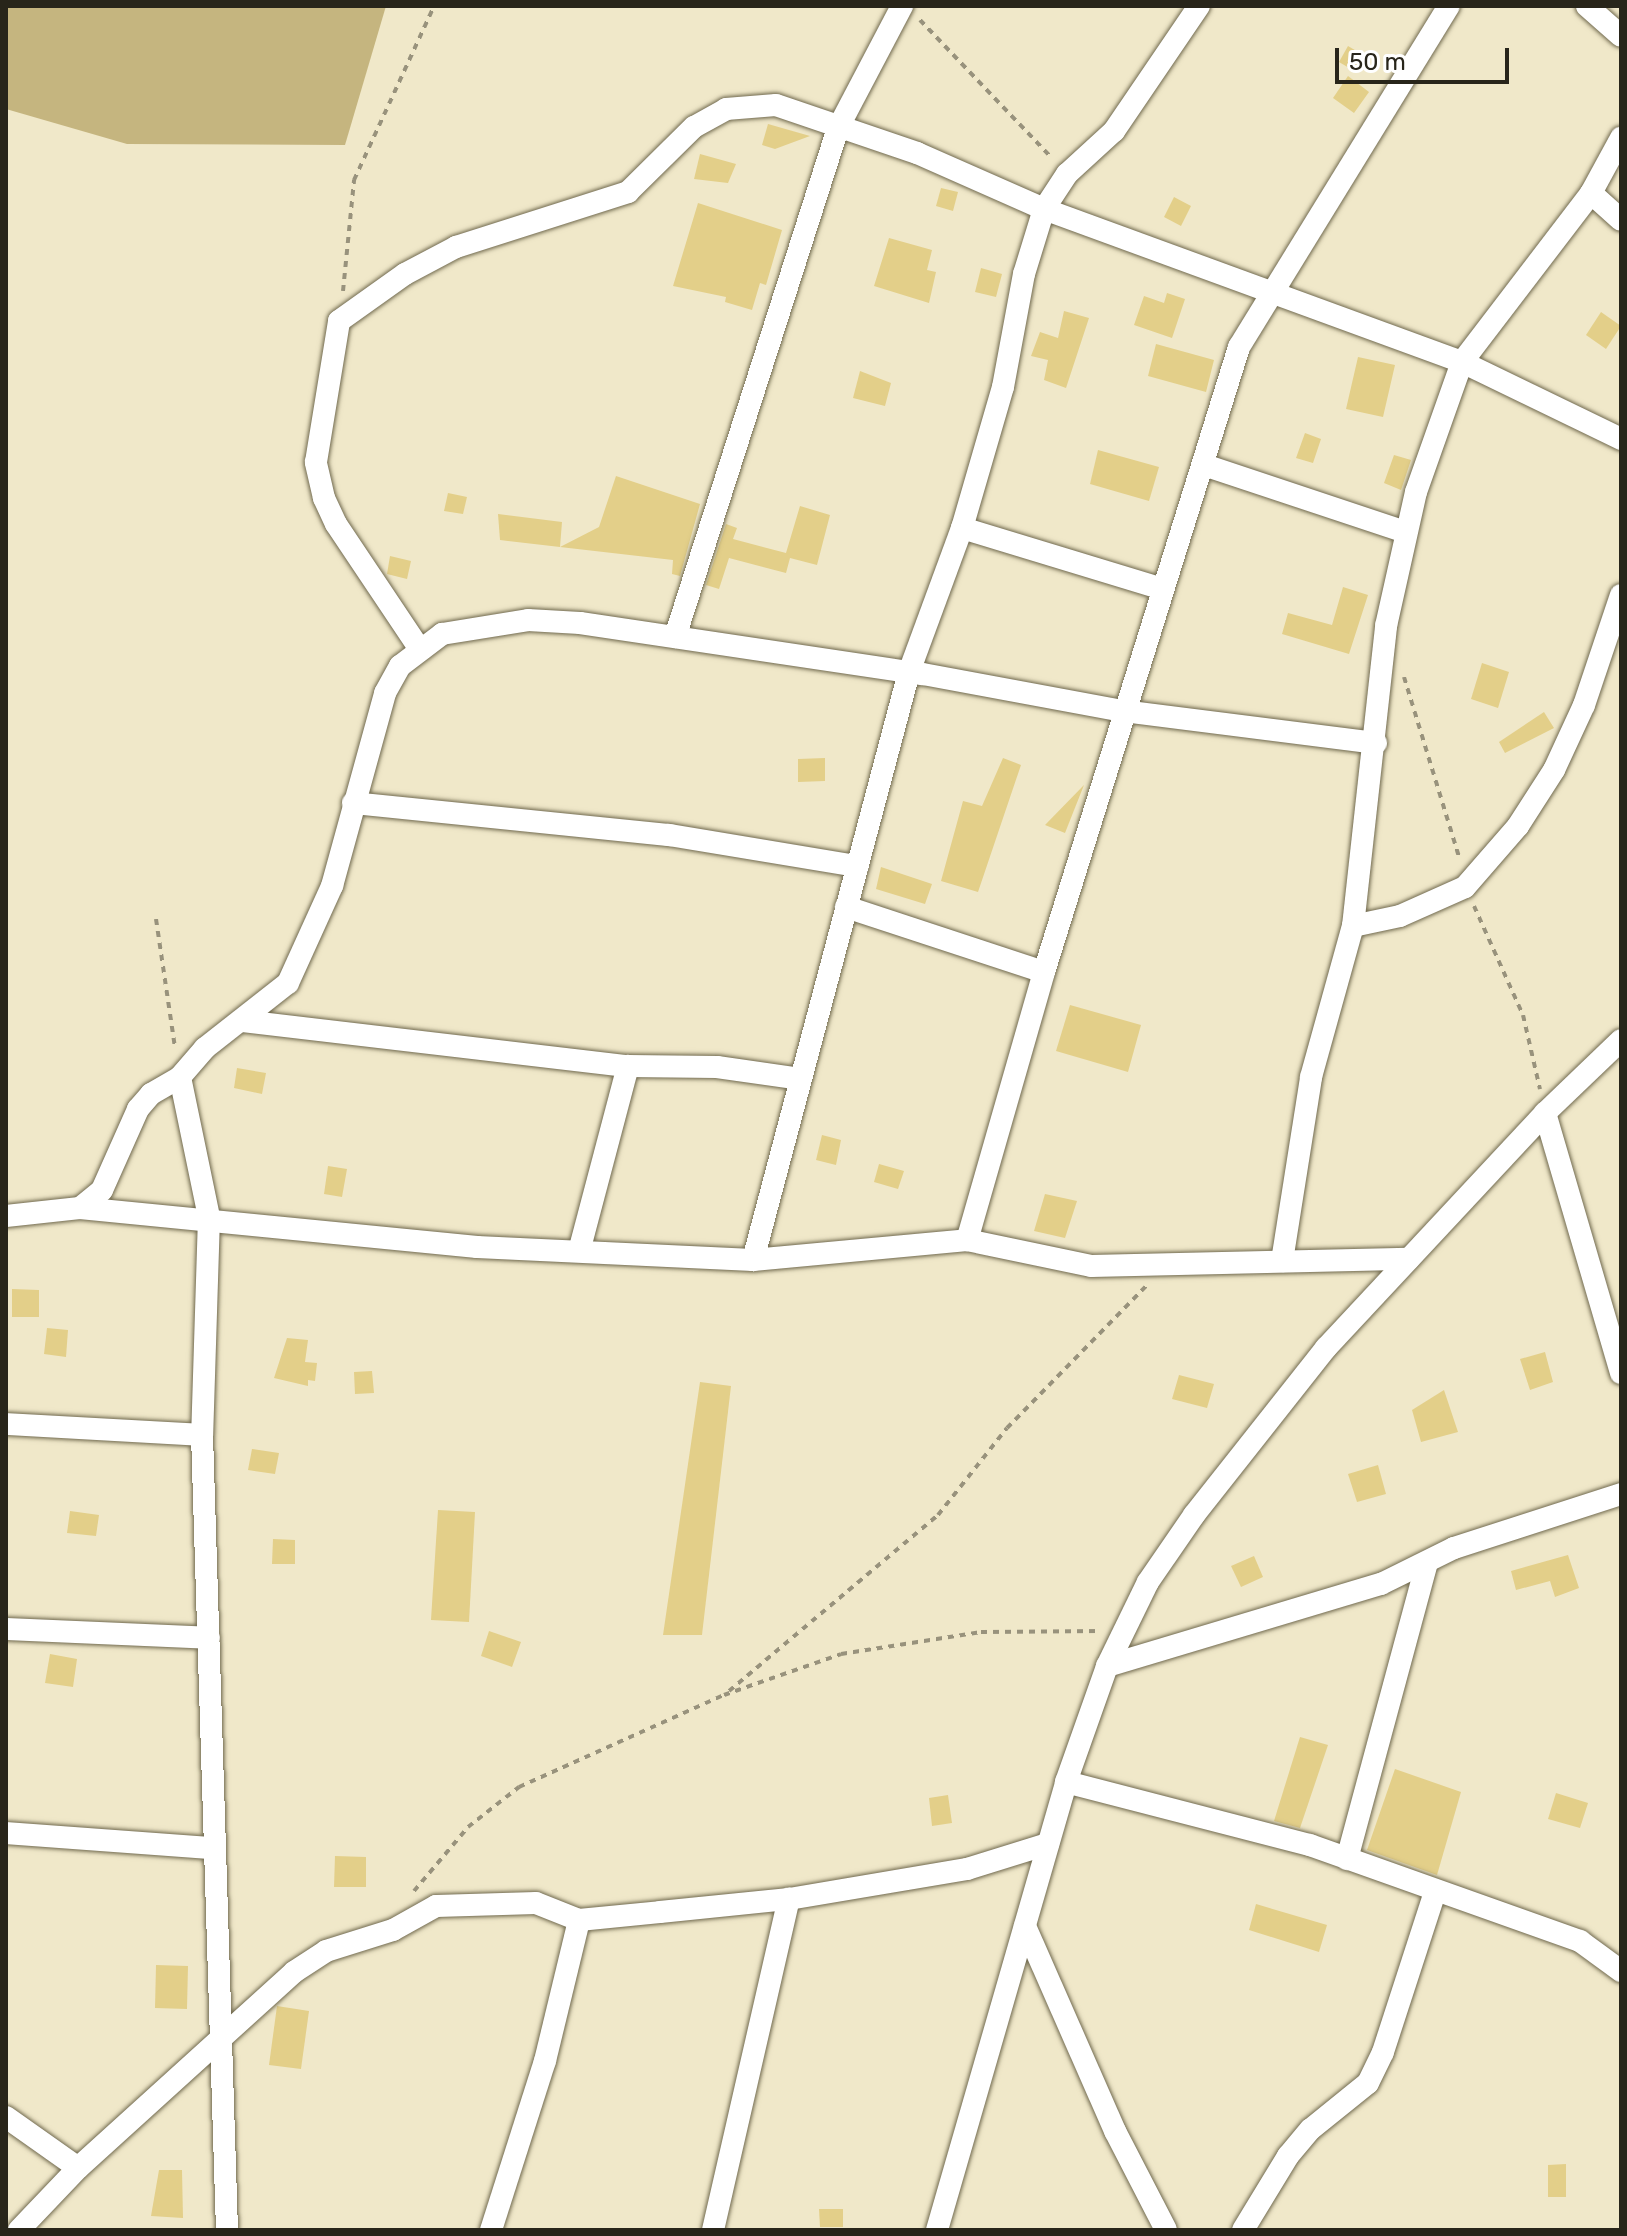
<!DOCTYPE html>
<style>
body{margin:0}
#map{position:relative;width:1627px;height:2236px;overflow:hidden;background:#f0e8c9;font-family:Rubik,sans-serif}
div>[style]{position:absolute}
[style*='--x']{left:calc(var(--x)*1px);top:calc(var(--y)*1px);width:calc(var(--w)*1px);rotate:calc(var(--a)*1deg)}
.green>*{inset:0;background:#c5b57f}
.building>*{inset:0;background:#e3cf89}
.path>*{height:4px;margin-top:-2px;transform-origin:0;background:repeating-linear-gradient(90deg,#98927c 0 6px,transparent 0 12px)}
.roads{filter:drop-shadow(0 0 2px #70694e) drop-shadow(0 0 2px #70694e)}
.minor>*{height:22px;margin:-11px;padding:0 11px;transform-origin:11px;border-radius:11px;background:#fff}
span{translate:-50% -50%;white-space:nowrap;text-align:center;line-height:1.15;-webkit-text-stroke:7px #fff;paint-order:stroke}
.frame{position:absolute;inset:0;border:8px solid #28251a;pointer-events:none}
.scale{position:absolute;left:1335px;top:48px;width:174px;height:36px;box-sizing:border-box;border:4px solid #28251a;border-top:0;padding-left:10px;font-size:24px;line-height:28px;white-space:nowrap;color:#28251a;-webkit-text-stroke:6px #fff;paint-order:stroke}
</style>
<div id="map">
<div class="green">
<div style="clip-path:polygon(6px 6px,386px 6px,345px 145px,127px 144px,6px 109px)"></div>
</div>
<div class="building">
<div style="clip-path:polygon(1348px 46px,1365px 56px,1356px 72px,1339px 62px)"></div>
<div style="clip-path:polygon(1348px 76px,1369px 92px,1354px 113px,1333px 98px)"></div>
<div style="clip-path:polygon(768px 124px,810px 136px,775px 149px,762px 145px)"></div>
<div style="clip-path:polygon(700px 154px,736px 164px,728px 183px,694px 179px)"></div>
<div style="clip-path:polygon(941px 188px,958px 192px,953px 211px,936px 206px)"></div>
<div style="clip-path:polygon(1174px 197px,1191px 206px,1181px 226px,1164px 217px)"></div>
<div style="clip-path:polygon(698px 203px,782px 230px,766px 285px,760px 283px,752px 310px,725px 302px,726px 297px,673px 286px)"></div>
<div style="clip-path:polygon(889px 238px,932px 250px,927px 270px,936px 272px,929px 303px,874px 286px)"></div>
<div style="clip-path:polygon(981px 268px,1002px 274px,996px 297px,975px 292px)"></div>
<div style="clip-path:polygon(1167px 293px,1185px 299px,1172px 338px,1134px 325px,1144px 296px,1164px 303px)"></div>
<div style="clip-path:polygon(1064px 311px,1089px 318px,1066px 388px,1044px 380px,1048px 360px,1031px 356px,1040px 332px,1058px 338px)"></div>
<div style="clip-path:polygon(1601px 312px,1621px 326px,1606px 349px,1586px 335px)"></div>
<div style="clip-path:polygon(1156px 344px,1214px 360px,1206px 392px,1148px 376px)"></div>
<div style="clip-path:polygon(1358px 357px,1395px 365px,1383px 417px,1346px 409px)"></div>
<div style="clip-path:polygon(860px 371px,891px 383px,885px 406px,853px 398px)"></div>
<div style="clip-path:polygon(1305px 433px,1321px 439px,1313px 463px,1296px 458px)"></div>
<div style="clip-path:polygon(1098px 450px,1159px 467px,1149px 501px,1090px 484px)"></div>
<div style="clip-path:polygon(1394px 455px,1411px 460px,1401px 490px,1384px 483px)"></div>
<div style="clip-path:polygon(616px 476px,700px 504px,680px 576px,672px 574px,673px 560px,560px 547px,599px 527px)"></div>
<div style="clip-path:polygon(448px 493px,467px 497px,463px 514px,444px 511px)"></div>
<div style="clip-path:polygon(800px 506px,830px 515px,817px 565px,790px 558px,786px 573px,729px 558px,719px 589px,706px 585px,726px 524px,737px 528px,733px 539px,786px 553px)"></div>
<div style="clip-path:polygon(498px 514px,562px 522px,560px 547px,500px 540px)"></div>
<div style="clip-path:polygon(390px 556px,411px 561px,407px 579px,387px 574px)"></div>
<div style="clip-path:polygon(1343px 587px,1368px 595px,1349px 654px,1282px 634px,1288px 613px,1332px 625px)"></div>
<div style="clip-path:polygon(1482px 663px,1509px 672px,1498px 708px,1471px 699px)"></div>
<div style="clip-path:polygon(1544px 712px,1554px 728px,1505px 753px,1499px 742px)"></div>
<div style="clip-path:polygon(825px 758px,825px 781px,798px 782px,798px 759px)"></div>
<div style="clip-path:polygon(1003px 758px,1021px 765px,978px 892px,941px 881px,963px 801px,982px 806px)"></div>
<div style="clip-path:polygon(1084px 785px,1065px 833px,1045px 825px)"></div>
<div style="clip-path:polygon(881px 867px,932px 884px,925px 904px,876px 889px)"></div>
<div style="clip-path:polygon(1070px 1005px,1141px 1025px,1128px 1072px,1056px 1051px)"></div>
<div style="clip-path:polygon(237px 1068px,266px 1073px,262px 1094px,234px 1088px)"></div>
<div style="clip-path:polygon(822px 1135px,841px 1140px,836px 1165px,816px 1160px)"></div>
<div style="clip-path:polygon(879px 1164px,904px 1171px,898px 1189px,874px 1182px)"></div>
<div style="clip-path:polygon(328px 1166px,347px 1169px,342px 1197px,324px 1194px)"></div>
<div style="clip-path:polygon(1045px 1194px,1077px 1201px,1065px 1238px,1034px 1231px)"></div>
<div style="clip-path:polygon(12px 1289px,39px 1290px,39px 1317px,12px 1317px)"></div>
<div style="clip-path:polygon(47px 1328px,68px 1330px,66px 1357px,44px 1354px)"></div>
<div style="clip-path:polygon(287px 1338px,308px 1340px,305px 1362px,317px 1363px,315px 1381px,308px 1380px,308px 1386px,274px 1378px)"></div>
<div style="clip-path:polygon(1545px 1352px,1553px 1382px,1530px 1390px,1520px 1359px)"></div>
<div style="clip-path:polygon(372px 1371px,374px 1393px,355px 1394px,354px 1372px)"></div>
<div style="clip-path:polygon(1179px 1375px,1214px 1384px,1207px 1408px,1172px 1399px)"></div>
<div style="clip-path:polygon(700px 1382px,731px 1386px,702px 1635px,663px 1635px)"></div>
<div style="clip-path:polygon(1444px 1390px,1458px 1432px,1421px 1442px,1412px 1410px)"></div>
<div style="clip-path:polygon(252px 1449px,279px 1453px,275px 1474px,248px 1470px)"></div>
<div style="clip-path:polygon(1378px 1465px,1386px 1494px,1357px 1502px,1348px 1474px)"></div>
<div style="clip-path:polygon(438px 1510px,475px 1512px,469px 1622px,431px 1620px)"></div>
<div style="clip-path:polygon(70px 1511px,99px 1515px,96px 1536px,67px 1533px)"></div>
<div style="clip-path:polygon(273px 1539px,295px 1540px,295px 1564px,272px 1564px)"></div>
<div style="clip-path:polygon(1568px 1555px,1579px 1588px,1555px 1597px,1550px 1581px,1516px 1590px,1511px 1571px)"></div>
<div style="clip-path:polygon(1254px 1556px,1263px 1577px,1241px 1587px,1231px 1566px)"></div>
<div style="clip-path:polygon(489px 1631px,521px 1642px,512px 1667px,481px 1656px)"></div>
<div style="clip-path:polygon(50px 1654px,77px 1659px,73px 1687px,45px 1683px)"></div>
<div style="clip-path:polygon(1300px 1737px,1328px 1745px,1300px 1828px,1274px 1821px)"></div>
<div style="clip-path:polygon(1395px 1769px,1461px 1792px,1437px 1875px,1367px 1850px)"></div>
<div style="clip-path:polygon(1556px 1793px,1588px 1803px,1580px 1828px,1548px 1819px)"></div>
<div style="clip-path:polygon(948px 1795px,952px 1823px,932px 1826px,929px 1798px)"></div>
<div style="clip-path:polygon(335px 1856px,366px 1857px,366px 1887px,334px 1887px)"></div>
<div style="clip-path:polygon(1256px 1904px,1327px 1925px,1319px 1952px,1249px 1930px)"></div>
<div style="clip-path:polygon(156px 1965px,188px 1966px,187px 2009px,155px 2008px)"></div>
<div style="clip-path:polygon(277px 2006px,309px 2011px,301px 2069px,269px 2065px)"></div>
<div style="clip-path:polygon(1566px 2164px,1566px 2197px,1548px 2197px,1548px 2165px)"></div>
<div style="clip-path:polygon(159px 2170px,182px 2170px,183px 2218px,151px 2216px)"></div>
<div style="clip-path:polygon(819px 2209px,843px 2209px,843px 2227px,820px 2227px)"></div>
</div>
<div class="path">
<div style="--x:920;--y:20;--w:191;--a:46.3"></div>
<div style="--x:343;--y:291;--w:112;--a:-84.3"></div>
<div style="--x:354;--y:180;--w:192;--a:-65.3"></div>
<div style="--x:1404;--y:677;--w:191;--a:73"></div>
<div style="--x:1474;--y:906;--w:120;--a:65.8"></div>
<div style="--x:1523;--y:1015;--w:76;--a:77.1"></div>
<div style="--x:156;--y:919;--w:129;--a:81.6"></div>
<div style="--x:729;--y:1691;--w:273;--a:-40.1"></div>
<div style="--x:938;--y:1515;--w:111;--a:-51.6"></div>
<div style="--x:1007;--y:1428;--w:199;--a:-45.6"></div>
<div style="--x:414;--y:1891;--w:84;--a:-49.8"></div>
<div style="--x:468;--y:1827;--w:65;--a:-38.1"></div>
<div style="--x:519;--y:1787;--w:225;--a:-24.2"></div>
<div style="--x:724;--y:1695;--w:124;--a:-19.3"></div>
<div style="--x:841;--y:1654;--w:142;--a:-8.9"></div>
<div style="--x:981;--y:1632;--w:120;--a:-0.5"></div>
</div>
<div class="roads">
<div class="minor">
<div style="--x:1587;--y:6;--w:45;--a:41.4"></div>
<div style="--x:1591;--y:193;--w:40;--a:42"></div>
<div style="--x:1204;--y:465;--w:212;--a:18.4"></div>
<div style="--x:962;--y:528;--w:210;--a:16.9"></div>
<div style="--x:675;--y:637;--w:534;--a:-72.24"></div>
<div style="--x:838;--y:128;--w:138;--a:-62.3"></div>
<div style="--x:419;--y:648;--w:149;--a:-123.8"></div>
<div style="--x:336;--y:524;--w:29;--a:-115"></div>
<div style="--x:324;--y:498;--w:37;--a:-103"></div>
<div style="--x:316;--y:462;--w:143;--a:-80.7"></div>
<div style="--x:339;--y:321;--w:81;--a:-35.5"></div>
<div style="--x:405;--y:274;--w:58;--a:-27.9"></div>
<div style="--x:456;--y:247;--w:181;--a:-17.7"></div>
<div style="--x:628;--y:192;--w:93;--a:-44.6"></div>
<div style="--x:694;--y:127;--w:37;--a:-29"></div>
<div style="--x:726;--y:109;--w:50;--a:-4.6"></div>
<div style="--x:776;--y:105;--w:149;--a:18.8"></div>
<div style="--x:917;--y:153;--w:139;--a:23.8"></div>
<div style="--x:1044;--y:209;--w:445;--a:20.1"></div>
<div style="--x:1462;--y:362;--w:177;--a:25.8"></div>
<div style="--x:353;--y:803;--w:318;--a:5.8"></div>
<div style="--x:669;--y:835;--w:191;--a:9.4"></div>
<div style="--x:846;--y:907;--w:208;--a:18.2"></div>
<div style="--x:1044;--y:972;--w:279;--a:106"></div>
<div style="--x:1353;--y:926;--w:48;--a:-12"></div>
<div style="--x:1400;--y:916;--w:71;--a:-24"></div>
<div style="--x:1465;--y:887;--w:81;--a:-49"></div>
<div style="--x:1518;--y:826;--w:67;--a:-57.3"></div>
<div style="--x:1554;--y:770;--w:72;--a:-65.2"></div>
<div style="--x:1584;--y:705;--w:116;--a:-71.4"></div>
<div style="--x:1044;--y:972;--w:655;--a:-72.67"></div>
<div style="--x:1239;--y:347;--w:400;--a:-58.4"></div>
<div style="--x:243;--y:1021;--w:388;--a:6.7"></div>
<div style="--x:628;--y:1066;--w:188;--a:104.8"></div>
<div style="--x:628;--y:1066;--w:89;--a:0.6"></div>
<div style="--x:717;--y:1067;--w:84;--a:8.2"></div>
<div style="--x:180;--y:1077;--w:143;--a:78.3"></div>
<div style="--x:209;--y:1217;--w:218;--a:91.8"></div>
<div style="--x:202;--y:1435;--w:795;--a:88.2"></div>
<div style="--x:1545;--y:1113;--w:271;--a:73.7"></div>
<div style="--x:80;--y:1208;--w:28;--a:-39"></div>
<div style="--x:102;--y:1190;--w:89;--a:-66"></div>
<div style="--x:138;--y:1109;--w:20;--a:-49"></div>
<div style="--x:151;--y:1094;--w:34;--a:-30"></div>
<div style="--x:180;--y:1077;--w:38;--a:-49"></div>
<div style="--x:205;--y:1048;--w:105;--a:-38.1"></div>
<div style="--x:288;--y:983;--w:107;--a:-65.6"></div>
<div style="--x:332;--y:886;--w:200;--a:-74.6"></div>
<div style="--x:385;--y:693;--w:31;--a:-61"></div>
<div style="--x:400;--y:666;--w:53;--a:-37.3"></div>
<div style="--x:442;--y:634;--w:87;--a:-9.2"></div>
<div style="--x:528;--y:620;--w:52;--a:3.3"></div>
<div style="--x:580;--y:623;--w:347;--a:8.5"></div>
<div style="--x:923;--y:674;--w:203;--a:10.5"></div>
<div style="--x:1123;--y:711;--w:255;--a:7.2"></div>
<div style="--x:6;--y:1216;--w:74;--a:-6.2"></div>
<div style="--x:80;--y:1208;--w:399;--a:5.6"></div>
<div style="--x:477;--y:1247;--w:276;--a:2.7"></div>
<div style="--x:753;--y:1260;--w:215;--a:-5.3"></div>
<div style="--x:967;--y:1240;--w:127;--a:11.8"></div>
<div style="--x:1091;--y:1266;--w:318;--a:-1.3"></div>
<div style="--x:753;--y:1260;--w:608;--a:-75.14"></div>
<div style="--x:909;--y:672;--w:153;--a:-69.8"></div>
<div style="--x:962;--y:528;--w:147;--a:-73.8"></div>
<div style="--x:1003;--y:387;--w:115;--a:-79.5"></div>
<div style="--x:1024;--y:274;--w:68;--a:-72.9"></div>
<div style="--x:1044;--y:209;--w:42;--a:-56.7"></div>
<div style="--x:1067;--y:174;--w:64;--a:-42.5"></div>
<div style="--x:1114;--y:131;--w:151;--a:-55.8"></div>
<div style="--x:1282;--y:1261;--w:186;--a:-81"></div>
<div style="--x:1311;--y:1077;--w:157;--a:-74.5"></div>
<div style="--x:1353;--y:926;--w:302;--a:-83.7"></div>
<div style="--x:1386;--y:626;--w:137;--a:-77.4"></div>
<div style="--x:1416;--y:492;--w:138;--a:-70.5"></div>
<div style="--x:1462;--y:362;--w:213;--a:-52.6"></div>
<div style="--x:1591;--y:193;--w:63;--a:-61.4"></div>
<div style="--x:6;--y:1424;--w:196;--a:3.2"></div>
<div style="--x:6;--y:1629;--w:203;--a:2.5"></div>
<div style="--x:1107;--y:1666;--w:286;--a:-16.7"></div>
<div style="--x:1381;--y:1584;--w:81;--a:-26.3"></div>
<div style="--x:1454;--y:1548;--w:176;--a:-17.9"></div>
<div style="--x:1066;--y:1782;--w:252;--a:14.5"></div>
<div style="--x:1310;--y:1845;--w:287;--a:19.6"></div>
<div style="--x:1580;--y:1941;--w:51;--a:36.2"></div>
<div style="--x:6;--y:1833;--w:207;--a:4.2"></div>
<div style="--x:1347;--y:1859;--w:307;--a:-74.9"></div>
<div style="--x:1025;--y:1926;--w:224;--a:66.3"></div>
<div style="--x:1115;--y:2131;--w:111;--a:62.7"></div>
<div style="--x:6;--y:2117;--w:88;--a:35.3"></div>
<div style="--x:19;--y:2230;--w:86;--a:-46.4"></div>
<div style="--x:78;--y:2168;--w:292;--a:-42.2"></div>
<div style="--x:294;--y:1972;--w:38;--a:-33"></div>
<div style="--x:326;--y:1951;--w:70;--a:-17.4"></div>
<div style="--x:393;--y:1930;--w:49;--a:-29.2"></div>
<div style="--x:436;--y:1906;--w:100;--a:-1.7"></div>
<div style="--x:536;--y:1903;--w:46;--a:21.6"></div>
<div style="--x:579;--y:1920;--w:81;--a:-5.6"></div>
<div style="--x:660;--y:1912;--w:130;--a:-5.8"></div>
<div style="--x:789;--y:1899;--w:181;--a:-9.6"></div>
<div style="--x:967;--y:1869;--w:85;--a:-17.2"></div>
<div style="--x:491;--y:2230;--w:177;--a:-72.3"></div>
<div style="--x:545;--y:2061;--w:145;--a:-76.4"></div>
<div style="--x:713;--y:2230;--w:340;--a:-77.1"></div>
<div style="--x:937;--y:2230;--w:466;--a:-73.9"></div>
<div style="--x:1066;--y:1782;--w:123;--a:-70.5"></div>
<div style="--x:1107;--y:1666;--w:93;--a:-64"></div>
<div style="--x:1148;--y:1582;--w:81;--a:-55.5"></div>
<div style="--x:1194;--y:1515;--w:213;--a:-51.7"></div>
<div style="--x:1326;--y:1348;--w:321;--a:-47"></div>
<div style="--x:1545;--y:1113;--w:105;--a:-43.8"></div>
<div style="--x:1243;--y:2230;--w:87;--a:-58.7"></div>
<div style="--x:1288;--y:2156;--w:35;--a:-50"></div>
<div style="--x:1311;--y:2129;--w:73;--a:-38.9"></div>
<div style="--x:1368;--y:2083;--w:34;--a:-64"></div>
<div style="--x:1383;--y:2052;--w:168;--a:-72"></div>
</div>
</div>
<div class="frame"></div>
<div class="scale">50 m</div>
</div>
